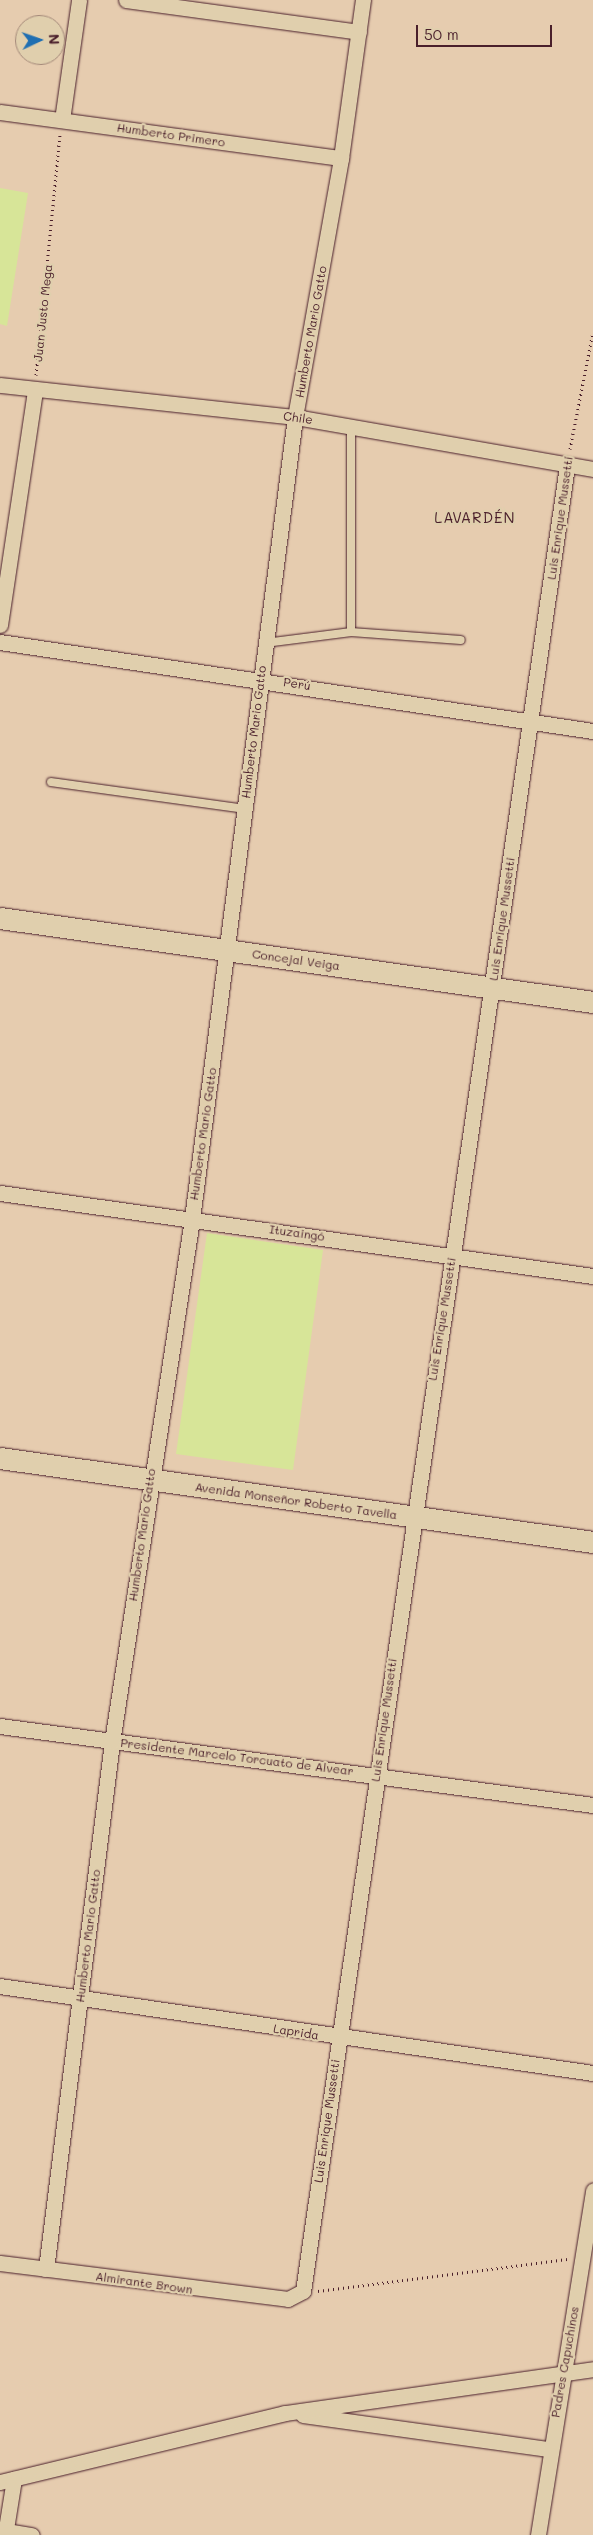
<!DOCTYPE html>
<meta charset="utf-8">
<style>
body{margin:0}
#map{position:relative;width:593px;height:2535px;overflow:hidden;background:#e6ccaf;font-family:Mali,sans-serif}
div>[style]{position:absolute}
[style*='--x']{left:calc(var(--x)*1px);top:calc(var(--y)*1px);width:calc(var(--w)*1px);rotate:calc(var(--a)*1deg)}
.green>*{inset:0;background:#d7e598}
.path>*{height:3px;margin-top:-1.5px;transform-origin:0;background:repeating-linear-gradient(90deg,#4a1f2b 0 1px,transparent 0 5px)}
.roads{filter:drop-shadow(0 0 1px #4a1f2b) drop-shadow(0 0 1px #4a1f2b)}
.lane>*{height:8px;margin:-4px;padding:0 4px;transform-origin:4px;border-radius:4px;background:#e0cfad}
.street>*{height:15px;margin:-7.5px;padding:0 7.5px;transform-origin:7.5px;border-radius:7.5px;background:#e0cfad}
.secondary>*{height:21px;margin:-10.5px;padding:0 10.5px;transform-origin:10.5px;border-radius:10.5px;background:#e0cfad}
span{translate:-50% -50%;white-space:nowrap;text-align:center;line-height:1.15;-webkit-text-stroke:4.5px #e0cfad;paint-order:stroke}
.street-label{font-size:12px;color:#4a1f2b}
.quarter-label{font-size:15px;color:#4a1f2b;letter-spacing:1px}
.north{position:absolute;left:15px;top:15px;width:50px;height:50px;box-sizing:border-box;background:#e0cfad;border:1px solid #a48979;border-radius:50%;rotate:87deg;font-size:14px;font-weight:700;line-height:20px;text-align:center;color:#4a1f2b}
.north::after{content:'';display:block;margin:auto;width:18px;height:22px;background:#1f6fb2;clip-path:polygon(50% 0,100% 100%,50% 72%,0 100%)}
.scale{position:absolute;left:416px;top:25px;width:136px;height:22px;box-sizing:border-box;border:2px solid #4a1f2b;border-top:0;padding-left:6px;font-size:15px;line-height:18px;white-space:nowrap;color:#4a1f2b;-webkit-text-stroke:4px #e0cfad;paint-order:stroke}
</style>
<div id="map">
<div class="green">
<div style="clip-path:polygon(0 188px,28px 193px,7px 326px,0 324px)"></div>
<div style="clip-path:polygon(207px 1233px,323px 1250px,293px 1470px,176px 1454px)"></div>
</div>
<div class="path">
<div style="--x:36;--y:375;--w:241;--a:-84.3"></div>
<div style="--x:570;--y:449;--w:119;--a:-78.9"></div>
<div style="--x:318;--y:2291;--w:251;--a:-7.3"></div>
</div>
<div class="roads">
<div class="lane">
<div style="--x:351;--y:427;--w:205;--a:90"></div>
<div style="--x:265;--y:643;--w:87;--a:-7.3"></div>
<div style="--x:351;--y:632;--w:110;--a:4.2"></div>
<div style="--x:51;--y:782;--w:196;--a:7.9"></div>
</div>
<div class="street">
<div style="--x:126;--y:0;--w:235;--a:7.8"></div>
<div style="--x:0;--y:112;--w:344;--a:7.7"></div>
<div style="--x:62;--y:120;--w:121;--a:-81.9"></div>
<div style="--x:0;--y:385;--w:297;--a:6.2"></div>
<div style="--x:295;--y:417;--w:303;--a:9.9"></div>
<div style="--x:0;--y:625;--w:238;--a:-81.5"></div>
<div style="--x:0;--y:642;--w:600;--a:8.54"></div>
<div style="--x:0;--y:1193;--w:599;--a:7.97"></div>
<div style="--x:0;--y:1726;--w:598;--a:7.59"></div>
<div style="--x:0;--y:1986;--w:599;--a:8.35"></div>
<div style="--x:0;--y:2263;--w:290;--a:7.1"></div>
<div style="--x:288;--y:2299;--w:17;--a:-28"></div>
<div style="--x:303;--y:2291;--w:1845;--a:-81.77"></div>
<div style="--x:46;--y:2269;--w:531;--a:-82.86"></div>
<div style="--x:112;--y:1742;--w:529;--a:-81.3"></div>
<div style="--x:192;--y:1219;--w:809;--a:-82.68"></div>
<div style="--x:295;--y:417;--w:263;--a:-79.9"></div>
<div style="--x:341;--y:158;--w:160;--a:-82.1"></div>
<div style="--x:303;--y:2415;--w:248;--a:7.9"></div>
<div style="--x:0;--y:2482;--w:293;--a:-13.6"></div>
<div style="--x:285;--y:2413;--w:311;--a:-8.1"></div>
<div style="--x:6;--y:2531;--w:26;--a:9"></div>
<div style="--x:5;--y:2535;--w:57;--a:-80.9"></div>
<div style="--x:538;--y:2535;--w:349;--a:-80.9"></div>
</div>
<div class="secondary">
<div style="--x:0;--y:918;--w:599;--a:8.06"></div>
<div style="--x:0;--y:1458;--w:599;--a:8.06"></div>
</div>
</div>
<div class="street-label">
<span style="left:171px;top:135px;rotate:8deg">Humberto Primero</span>
<span style="left:43px;top:313px;rotate:-84deg">Juan Justo Mega</span>
<span style="left:311px;top:332px;rotate:-80deg">Humberto Mario Gatto</span>
<span style="left:298px;top:418px;rotate:8deg">Chile</span>
<span style="left:560px;top:518px;rotate:-82deg">Luis Enrique Mussetti</span>
<span style="left:297px;top:684px;rotate:9deg">Perú</span>
<span style="left:254px;top:732px;rotate:-83deg">Humberto Mario Gatto</span>
<span style="left:502px;top:919px;rotate:-82deg">Luis Enrique Mussetti</span>
<span style="left:296px;top:960px;rotate:8deg">Concejal Veiga</span>
<span style="left:203px;top:1134px;rotate:-82deg">Humberto Mario Gatto</span>
<span style="left:297px;top:1233px;rotate:8deg">Ituzaingó</span>
<span style="left:442px;top:1319px;rotate:-81deg">Luis Enrique Mussetti</span>
<span style="left:296px;top:1501px;rotate:8deg">Avenida Monseñor Roberto Tavella</span>
<span style="left:142px;top:1535px;rotate:-82deg">Humberto Mario Gatto</span>
<span style="left:384px;top:1720px;rotate:-82deg">Luis Enrique Mussetti</span>
<span style="left:237px;top:1757px;rotate:7deg">Presidente Marcelo Torcuato de Alvear</span>
<span style="left:88px;top:1936px;rotate:-83deg">Humberto Mario Gatto</span>
<span style="left:296px;top:2032px;rotate:9deg">Laprida</span>
<span style="left:327px;top:2121px;rotate:-82deg">Luis Enrique Mussetti</span>
<span style="left:144px;top:2283px;rotate:8deg">Almirante Brown</span>
<span style="left:565px;top:2362px;rotate:-80deg">Padres Capuchinos</span>
</div>
<div class="quarter-label">
<span style="left:475px;top:518px">LAVARDÉN</span>
</div>
<div class="north">N</div>
<div class="scale">50 m</div>
</div>
